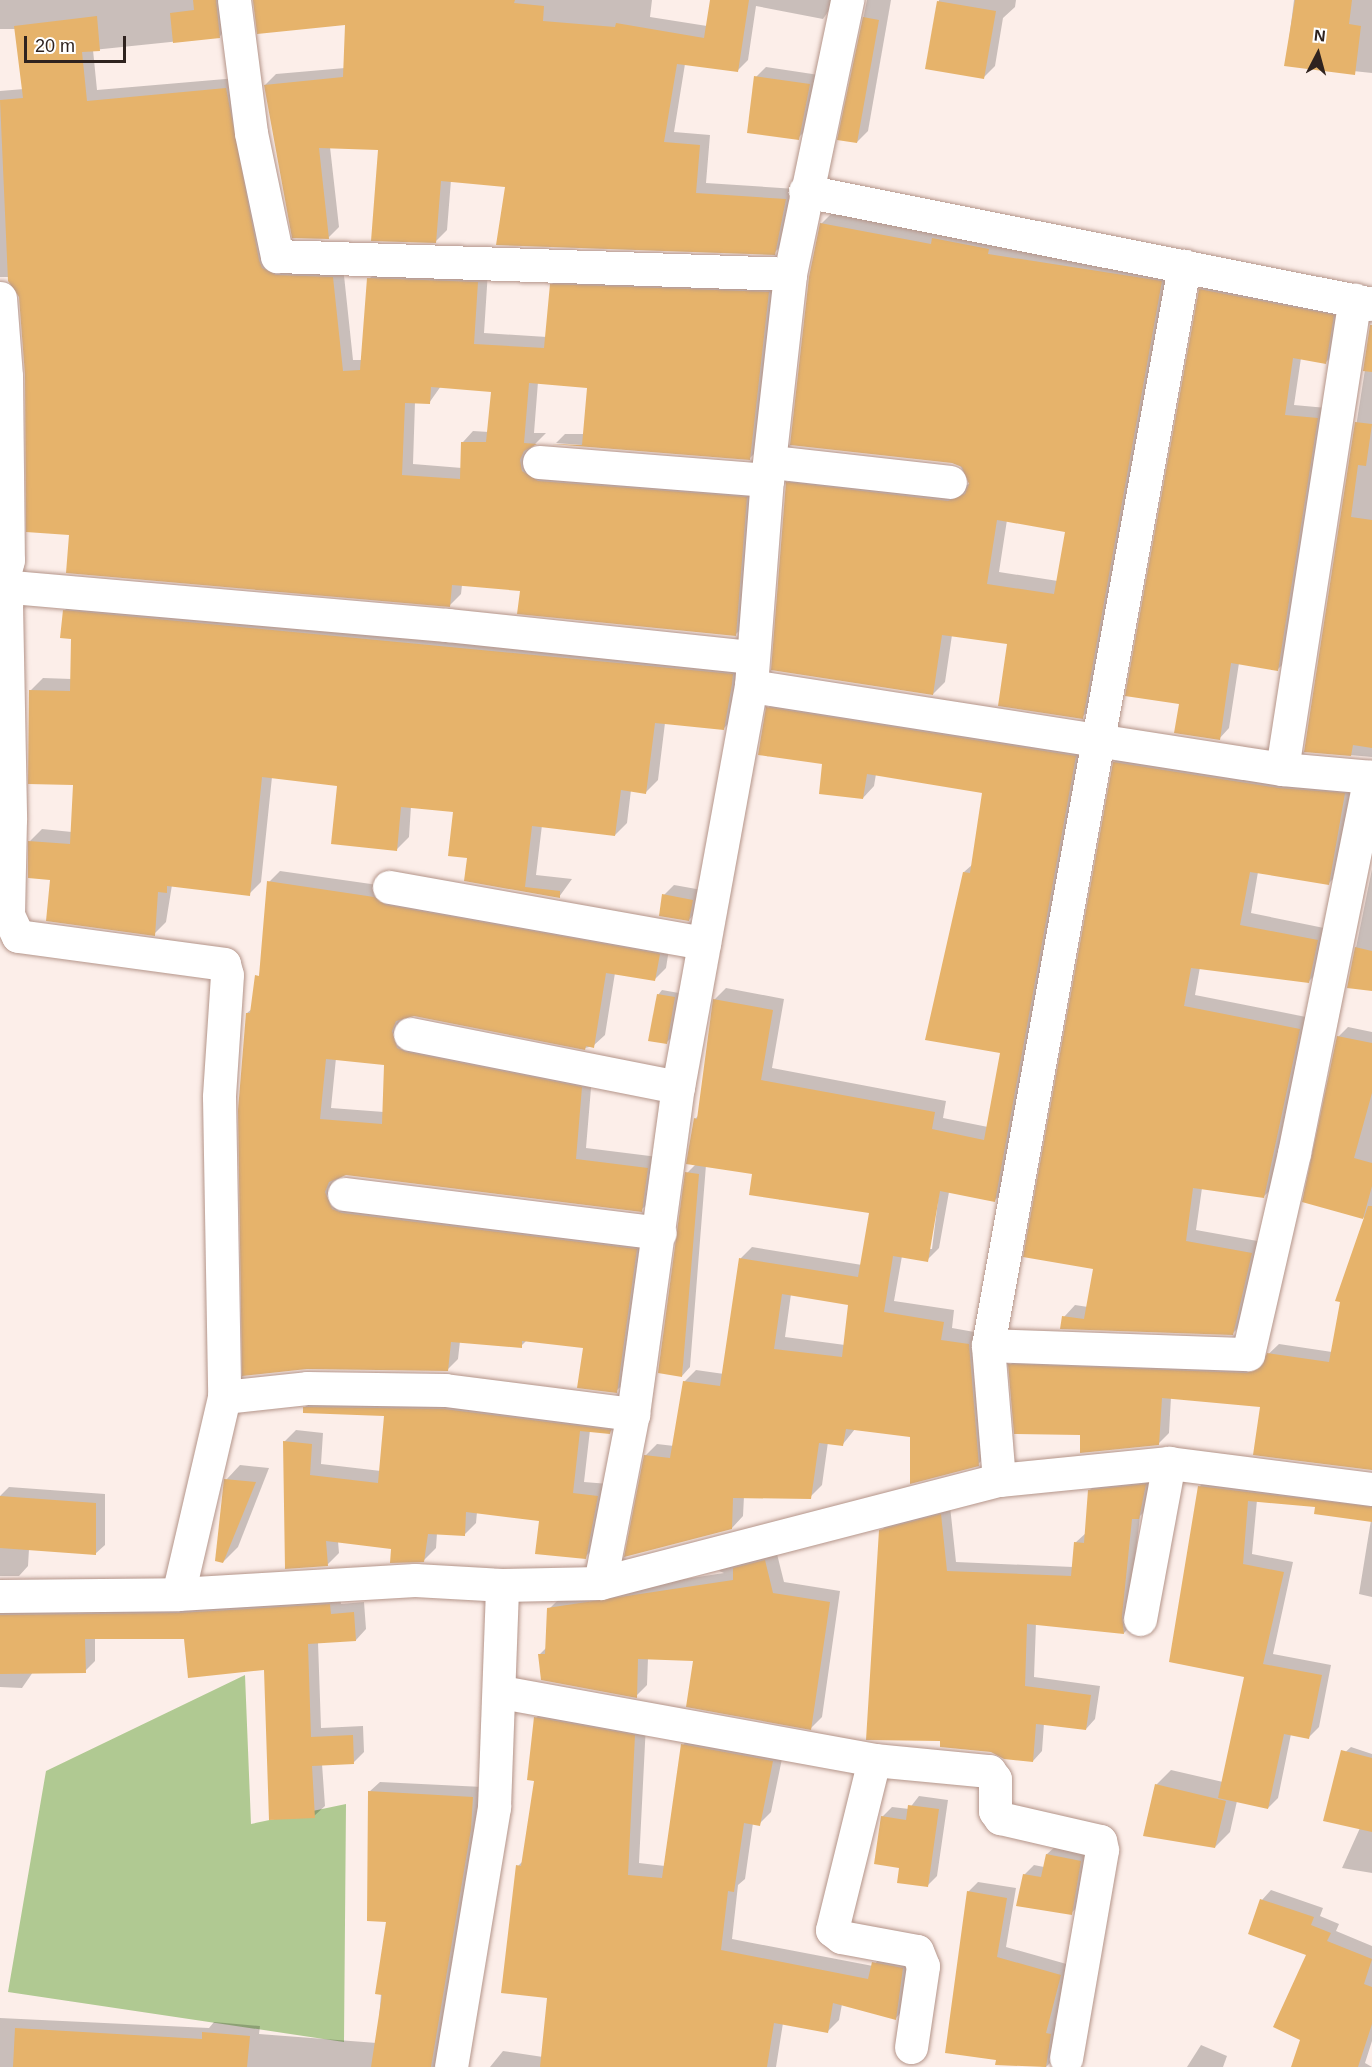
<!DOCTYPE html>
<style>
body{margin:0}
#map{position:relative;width:1372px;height:2067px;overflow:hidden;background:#fceee9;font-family:Arial,sans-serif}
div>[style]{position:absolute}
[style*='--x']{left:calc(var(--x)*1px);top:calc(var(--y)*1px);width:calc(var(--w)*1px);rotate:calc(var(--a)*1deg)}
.green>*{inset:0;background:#b0c992}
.shadow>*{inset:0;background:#0003}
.building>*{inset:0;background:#e6b36b}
.roads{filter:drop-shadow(0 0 2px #b4958a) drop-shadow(0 0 2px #b4958a)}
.minor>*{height:33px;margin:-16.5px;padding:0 16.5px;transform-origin:16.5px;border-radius:16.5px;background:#fff}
span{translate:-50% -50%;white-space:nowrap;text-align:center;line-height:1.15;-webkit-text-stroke:5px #fff;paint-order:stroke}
.north{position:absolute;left:1288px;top:24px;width:60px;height:60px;-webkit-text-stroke:4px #fff;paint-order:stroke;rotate:6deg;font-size:16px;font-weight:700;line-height:24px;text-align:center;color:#2f231f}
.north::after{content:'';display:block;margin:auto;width:21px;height:27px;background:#2f231f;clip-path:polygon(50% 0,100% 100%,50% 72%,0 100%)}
.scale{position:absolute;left:24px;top:36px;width:102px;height:27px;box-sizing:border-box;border:3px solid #2f231f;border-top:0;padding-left:8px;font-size:18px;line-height:21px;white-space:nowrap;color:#2f231f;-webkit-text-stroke:4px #fff;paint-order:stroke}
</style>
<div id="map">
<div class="green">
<div style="clip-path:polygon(245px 1675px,251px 1824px,346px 1804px,344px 2042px,8px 1992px,46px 1771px)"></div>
</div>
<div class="shadow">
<div style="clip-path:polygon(evenodd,0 0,228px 0,230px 26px,219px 37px,93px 50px,97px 90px,237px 78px,269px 249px,343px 266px,353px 360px,362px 360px,369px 279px,380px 268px,488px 271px,484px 333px,547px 337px,551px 285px,562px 274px,779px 282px,761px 447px,750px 458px,556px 443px,565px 434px,585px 434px,589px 387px,538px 382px,534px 433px,546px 433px,531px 448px,533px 460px,757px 487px,746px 624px,735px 635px,522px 589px,462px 585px,461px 594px,450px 605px,71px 534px,26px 375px,20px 296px,9px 277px,0 277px,0 91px,24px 89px,16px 29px,0 29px,0 0,441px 386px,492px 391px,489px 432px,473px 431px,463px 442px,462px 468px,413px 464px,415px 402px,429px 403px,441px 386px)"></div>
<div style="clip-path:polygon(253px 0,652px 0,650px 17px,707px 26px,711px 0,836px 0,823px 19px,756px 6px,748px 60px,737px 71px,685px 64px,674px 132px,710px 135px,706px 183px,796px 189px,785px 242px,774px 253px,506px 185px,451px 180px,447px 230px,436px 241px,380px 148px,330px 147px,339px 227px,328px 238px,265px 85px,276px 74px,345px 68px,347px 23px,258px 32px)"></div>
<div style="clip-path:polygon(867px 0,891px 0,868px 131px,857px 142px,839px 138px)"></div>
<div style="clip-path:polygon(939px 0,1016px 0,1015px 7px,1003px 18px,995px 66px,984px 77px,927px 68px)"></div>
<div style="clip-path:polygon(1294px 0,1372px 0,1372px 73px,1286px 64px)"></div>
<div style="clip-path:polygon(766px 67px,819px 75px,808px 128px,798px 138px,756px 77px)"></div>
<div style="clip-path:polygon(evenodd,834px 211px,1174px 269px,1095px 705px,1082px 717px,1009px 643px,952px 635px,945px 682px,933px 694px,787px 483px,799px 471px,961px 489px,970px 483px,821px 224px,834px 211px,1007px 520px,1067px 530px,1058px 581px,999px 572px,1007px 520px)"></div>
<div style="clip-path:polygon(1211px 279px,1343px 305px,1336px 352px,1326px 362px,1301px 358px,1294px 405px,1327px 408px,1288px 659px,1278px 669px,1239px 663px,1229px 728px,1219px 739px,1181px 702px,1200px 289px)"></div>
<div style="clip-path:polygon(1372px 325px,1372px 757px,1305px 751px)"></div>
<div style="clip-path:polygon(76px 599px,744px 662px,735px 717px,723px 729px,665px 723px,658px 780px,646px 792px,631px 790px,627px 823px,615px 835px,542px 825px,536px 875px,572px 879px,559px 897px,466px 880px,469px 857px,455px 811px,411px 806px,409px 837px,397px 849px,338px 785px,272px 777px,261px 882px,249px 894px,172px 885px,166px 922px,154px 934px,52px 878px,30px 841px,42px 829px,72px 832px,75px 784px,31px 690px,43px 678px,72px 679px,73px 637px,64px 611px)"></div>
<div style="clip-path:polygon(evenodd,779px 697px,1087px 745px,1006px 1189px,994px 1201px,949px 1192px,939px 1248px,927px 1260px,902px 1256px,894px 1301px,954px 1310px,952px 1328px,980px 1333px,990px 1453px,978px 1464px,911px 1435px,855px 1429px,843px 1444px,828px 1442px,822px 1485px,810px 1497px,744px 1496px,743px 1516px,732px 1528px,645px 1456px,657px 1444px,674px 1446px,684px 1382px,696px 1370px,724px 1374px,741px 1258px,752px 1247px,862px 1265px,871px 1212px,754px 1173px,706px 1165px,690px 1367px,682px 1376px,687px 1173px,696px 1164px,695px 1119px,699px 1115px,714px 1000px,726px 988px,784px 999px,772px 1068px,946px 1101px,943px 1118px,988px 1127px,1002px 1052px,964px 872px,973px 864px,984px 791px,876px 774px,874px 786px,863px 798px,768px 708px,779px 697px,940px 1184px,932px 1249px,929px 1249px,940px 1184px,779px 697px,791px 1294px,850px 1304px,845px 1345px,785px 1337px,791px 1294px)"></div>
<div style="clip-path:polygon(1126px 751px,1358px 783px,1340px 872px,1328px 884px,1258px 872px,1251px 913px,1329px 929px,1320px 970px,1309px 981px,1200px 967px,1195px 995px,1311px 1018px,1276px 1185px,1264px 1196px,1202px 1188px,1196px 1230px,1263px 1242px,1244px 1322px,1233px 1333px,1062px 1327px,1064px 1317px,1075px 1305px,1088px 1307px,1095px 1268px,1114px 762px)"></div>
<div style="clip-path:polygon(1372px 869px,1372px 990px,1348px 987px)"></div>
<div style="clip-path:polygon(evenodd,280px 871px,385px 886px,670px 943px,666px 968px,655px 979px,615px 973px,605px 1035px,593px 1046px,585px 1048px,414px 1014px,402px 1018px,408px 1037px,592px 1076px,586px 1148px,658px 1157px,653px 1199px,641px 1210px,346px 1174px,336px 1180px,647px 1238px,628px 1380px,616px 1391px,584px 1346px,527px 1340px,521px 1346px,460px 1341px,458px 1359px,447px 1370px,307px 1368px,247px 1013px,253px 1008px,260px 972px,269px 882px,280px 871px,336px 1058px,386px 1063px,384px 1112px,331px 1108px,336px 1058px)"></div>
<div style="clip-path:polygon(674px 885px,702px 890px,698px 910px,689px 920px,664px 895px)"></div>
<div style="clip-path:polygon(662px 990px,679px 993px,671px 1038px,666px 1043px,658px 995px)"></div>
<div style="clip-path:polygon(1348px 1027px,1372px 1032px,1372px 1469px,1261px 1405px,1171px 1397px,1169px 1433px,1158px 1444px,1082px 1433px,1010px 1365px,1020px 1355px,1259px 1363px,1279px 1344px,1332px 1352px,1365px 1218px,1304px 1201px,1338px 1037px)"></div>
<div style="clip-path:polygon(316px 1396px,621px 1421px,609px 1432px,590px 1430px,584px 1482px,609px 1484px,597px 1545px,585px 1557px,540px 1520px,477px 1512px,476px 1523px,464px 1535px,437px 1533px,436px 1548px,424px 1560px,393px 1548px,338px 1541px,339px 1553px,327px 1565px,284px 1442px,296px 1430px,323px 1433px,321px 1464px,381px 1471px,386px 1415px,304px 1408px)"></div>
<div style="clip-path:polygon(240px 1465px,269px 1468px,238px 1547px,223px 1562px,226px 1480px)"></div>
<div style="clip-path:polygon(1154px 1476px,1148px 1508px,1140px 1516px,1130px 1605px,1133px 1623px,1124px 1633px,1036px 1623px,1034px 1677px,1100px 1686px,1095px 1719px,1086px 1729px,1044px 1723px,1042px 1751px,1033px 1761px,942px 1740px,881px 1531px,890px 1521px,950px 1506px,956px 1562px,1073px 1567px,1075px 1543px,1086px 1533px,1089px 1491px,1099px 1481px)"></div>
<div style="clip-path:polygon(1210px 1476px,1372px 1497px,1372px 1597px,1359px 1594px,1371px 1520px,1317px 1506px,1257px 1500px,1252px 1554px,1293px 1562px,1273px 1654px,1331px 1665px,1319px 1727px,1309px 1737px,1291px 1734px,1278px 1798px,1268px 1808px,1237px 1801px,1230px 1832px,1215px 1847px,1156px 1785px,1171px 1770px,1223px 1782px,1246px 1676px,1200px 1486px)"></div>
<div style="clip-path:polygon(9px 1487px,105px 1494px,105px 1545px,95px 1554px,29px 1549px,28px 1566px,19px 1576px,0 1576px,0 1496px)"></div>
<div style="clip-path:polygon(776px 1550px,784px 1582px,840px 1591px,822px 1717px,811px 1728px,695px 1659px,648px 1658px,647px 1685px,636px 1696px,540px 1654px,547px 1647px,549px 1609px,560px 1598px,724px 1573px,719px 1571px,731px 1559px)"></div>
<div style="clip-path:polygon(340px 1594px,341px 1604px,364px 1602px,366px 1629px,356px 1640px,318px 1642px,321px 1728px,363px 1726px,364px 1752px,354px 1762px,322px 1764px,325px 1806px,314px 1816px,265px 1669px,185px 1638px,95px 1638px,95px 1661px,85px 1671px,33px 1672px,22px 1688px,0 1687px,0 1601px)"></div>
<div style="clip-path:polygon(547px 1706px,646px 1724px,639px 1863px,665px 1866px,683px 1745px,694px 1733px,784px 1749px,771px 1812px,759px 1824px,753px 1823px,745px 1879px,738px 1885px,732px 1939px,873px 1966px,886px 1951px,915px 1957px,907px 2006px,896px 2018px,842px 2004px,839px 2020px,827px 2032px,783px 2023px,776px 2067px,490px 2067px,503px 2051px,543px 2057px,549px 1997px,518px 1866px,523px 1861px,536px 1779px,536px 1718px)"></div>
<div style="clip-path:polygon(1351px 1747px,1372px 1754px,1372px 1873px,1342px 1868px,1360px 1828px,1341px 1756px)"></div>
<div style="clip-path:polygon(380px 1782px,483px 1787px,439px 2067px,0 2067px,0 2018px,209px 2028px,214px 2022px,260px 2026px,259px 2034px,377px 2043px,387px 1921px,369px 1792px)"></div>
<div style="clip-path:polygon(919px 1796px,948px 1800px,937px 1876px,927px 1886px,901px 1866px,882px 1817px,892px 1807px,909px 1809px)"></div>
<div style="clip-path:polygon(1057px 1845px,1090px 1852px,1081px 1904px,1071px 1913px,1024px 1875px,1034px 1865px,1044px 1867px,1047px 1854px)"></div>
<div style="clip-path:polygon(978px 1882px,1016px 1888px,1006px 1947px,1070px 1965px,1055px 2023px,1060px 2024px,1054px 2059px,1046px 2067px,947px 2052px,968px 1892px)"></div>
<div style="clip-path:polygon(1271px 1890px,1323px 1908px,1320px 1916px,1339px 1924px,1336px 1931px,1372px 1946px,1372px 2041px,1365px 2063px,1372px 2067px,1293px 2067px,1302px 2039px,1308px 1954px,1262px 1900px)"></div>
<div style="clip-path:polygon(1201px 2045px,1227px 2056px,1223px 2067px,1187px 2067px)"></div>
</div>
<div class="building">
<div style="clip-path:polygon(193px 0,216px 0,220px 38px,173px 43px,170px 13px,194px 10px)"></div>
<div style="clip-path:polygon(253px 0,515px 0,514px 3px,544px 6px,543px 21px,615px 27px,616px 23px,704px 38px,710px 0,749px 0,738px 72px,677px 64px,664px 142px,700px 145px,696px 193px,786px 199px,775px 255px,496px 245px,505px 187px,441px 181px,436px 243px,371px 241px,378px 150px,319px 148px,329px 239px,292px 238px,264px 85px,343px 77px,345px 25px,257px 34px)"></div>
<div style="clip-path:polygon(1295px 0,1352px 0,1349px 24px,1361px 26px,1355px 75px,1284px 66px)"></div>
<div style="clip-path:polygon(937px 1px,996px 11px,984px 79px,925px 69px)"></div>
<div style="clip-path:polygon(evenodd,97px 16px,100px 51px,82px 52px,87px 101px,226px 88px,259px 260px,262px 268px,276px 275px,333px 277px,343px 371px,360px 370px,367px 278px,478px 282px,474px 344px,544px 348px,550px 284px,769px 292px,750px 460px,552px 444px,582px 445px,587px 388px,529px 383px,524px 443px,537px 444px,524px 451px,520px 460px,522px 471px,538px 481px,747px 497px,736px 636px,517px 614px,520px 591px,452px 585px,450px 607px,66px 573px,69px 535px,26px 532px,25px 375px,19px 297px,8px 281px,0 100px,23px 98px,14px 26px,97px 16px,431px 387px,491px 392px,486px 442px,461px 442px,460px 479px,402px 475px,405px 403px,430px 404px,431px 387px)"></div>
<div style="clip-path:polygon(863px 17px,879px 20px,857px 143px,837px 140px)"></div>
<div style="clip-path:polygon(754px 76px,810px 84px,799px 140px,747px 133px)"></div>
<div style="clip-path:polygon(evenodd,820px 223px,931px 244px,932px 238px,989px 249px,988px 254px,1162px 281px,1083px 719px,998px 706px,1007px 644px,942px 635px,933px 695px,771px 670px,786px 482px,948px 501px,965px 494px,969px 484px,962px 467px,952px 463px,790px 445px,809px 277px,820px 223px,997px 520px,1065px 532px,1054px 594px,987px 584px,997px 520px)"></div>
<div style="clip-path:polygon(1199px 289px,1334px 315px,1326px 364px,1293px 358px,1285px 415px,1318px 418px,1278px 671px,1231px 663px,1220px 740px,1174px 733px,1179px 704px,1125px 696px)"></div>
<div style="clip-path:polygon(1370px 325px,1372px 325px,1372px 372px,1363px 371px)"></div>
<div style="clip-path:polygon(1355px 422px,1372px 424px,1366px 466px,1358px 465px,1351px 517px,1372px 520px,1372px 748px,1353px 745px,1351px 756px,1304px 752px)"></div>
<div style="clip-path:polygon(63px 610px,733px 674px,732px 684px,724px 730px,655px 723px,646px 794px,621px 790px,615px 836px,532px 826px,525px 887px,560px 891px,560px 898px,464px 881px,467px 858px,448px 856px,453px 812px,401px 807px,397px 851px,331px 844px,337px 786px,262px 777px,250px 896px,167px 886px,167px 893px,158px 892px,155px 936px,46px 921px,50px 880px,28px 878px,28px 841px,70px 844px,73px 785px,28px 784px,29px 690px,70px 691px,71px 639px,60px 638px)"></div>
<div style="clip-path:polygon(evenodd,766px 707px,1076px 756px,995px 1202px,940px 1191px,928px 1262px,893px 1256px,884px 1312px,944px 1322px,941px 1340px,969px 1344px,979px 1466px,910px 1484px,910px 1437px,846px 1429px,843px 1446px,819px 1443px,811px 1499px,733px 1498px,732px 1529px,624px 1557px,644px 1455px,670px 1458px,683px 1381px,720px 1386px,739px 1258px,858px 1277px,869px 1213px,749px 1195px,752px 1174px,686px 1164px,694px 1118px,697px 1119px,713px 999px,773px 1010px,761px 1080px,935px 1112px,932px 1129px,984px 1140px,1000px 1053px,925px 1040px,963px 872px,970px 873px,982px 793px,867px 774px,863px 799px,819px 794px,822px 764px,758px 755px,766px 707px,782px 1294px,848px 1305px,842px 1357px,774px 1349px,782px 1294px)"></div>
<div style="clip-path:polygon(1113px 762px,1279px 788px,1345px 793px,1329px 885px,1250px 872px,1240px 925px,1318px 940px,1309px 983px,1191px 968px,1184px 1006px,1300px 1029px,1264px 1198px,1193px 1188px,1186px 1241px,1252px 1253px,1233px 1335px,1060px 1329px,1062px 1316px,1084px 1319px,1093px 1269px,1023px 1257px)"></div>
<div style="clip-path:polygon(evenodd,267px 881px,374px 897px,386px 905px,660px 954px,655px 981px,606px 973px,594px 1048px,586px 1046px,585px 1050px,414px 1016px,396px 1021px,392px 1031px,397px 1048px,406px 1052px,582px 1087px,576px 1159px,648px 1168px,642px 1212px,346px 1175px,329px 1182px,325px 1192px,332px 1209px,342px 1213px,637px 1249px,617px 1393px,577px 1388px,583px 1348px,522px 1341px,522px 1348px,451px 1342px,448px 1371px,307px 1369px,242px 1376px,238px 1110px,246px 1013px,250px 1013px,255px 975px,259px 976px,267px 881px,326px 1059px,384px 1065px,382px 1124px,320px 1119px,326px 1059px)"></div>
<div style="clip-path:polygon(662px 894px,693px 900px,689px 921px,659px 916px)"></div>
<div style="clip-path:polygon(1355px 947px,1372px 951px,1372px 991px,1347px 988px)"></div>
<div style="clip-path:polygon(657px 994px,675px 997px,667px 1044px,648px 1041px)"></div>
<div style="clip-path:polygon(1337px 1036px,1372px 1043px,1372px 1093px,1354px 1158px,1372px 1163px,1372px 1186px,1363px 1219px,1302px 1202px)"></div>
<div style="clip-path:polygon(685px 1172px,699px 1174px,682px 1377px,658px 1373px)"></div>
<div style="clip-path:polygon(1368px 1206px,1372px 1206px,1372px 1470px,1253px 1455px,1260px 1407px,1162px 1398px,1159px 1445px,1080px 1453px,1080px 1435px,1014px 1434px,1008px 1364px,1247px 1373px,1262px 1366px,1267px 1353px,1329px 1362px,1340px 1302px,1335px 1301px)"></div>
<div style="clip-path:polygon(303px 1407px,444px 1409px,611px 1430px,610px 1434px,580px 1431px,573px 1493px,598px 1496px,586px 1559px,535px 1554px,539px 1521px,466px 1512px,465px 1536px,428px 1534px,424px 1562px,390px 1563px,391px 1549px,326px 1541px,328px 1566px,285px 1569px,283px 1441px,312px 1444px,310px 1475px,378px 1483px,384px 1416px,303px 1413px)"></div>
<div style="clip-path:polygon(224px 1479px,256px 1482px,223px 1563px,215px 1561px)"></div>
<div style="clip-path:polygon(1146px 1484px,1139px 1519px,1132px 1519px,1122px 1616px,1124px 1634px,1027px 1624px,1025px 1686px,1091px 1695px,1086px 1730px,1036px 1724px,1033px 1762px,1004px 1759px,991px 1752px,940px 1747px,940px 1741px,866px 1740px,879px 1530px,941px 1514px,947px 1571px,1071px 1576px,1074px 1542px,1084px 1543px,1088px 1490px)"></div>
<div style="clip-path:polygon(1198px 1486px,1372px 1507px,1372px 1522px,1314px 1514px,1315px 1507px,1248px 1501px,1243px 1564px,1284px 1572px,1263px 1664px,1322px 1675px,1309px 1739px,1284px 1734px,1268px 1809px,1218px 1798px,1244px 1677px,1169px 1662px)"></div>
<div style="clip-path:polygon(0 1496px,96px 1503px,96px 1555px,0 1548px)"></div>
<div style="clip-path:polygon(765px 1560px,773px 1593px,830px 1602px,811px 1730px,686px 1707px,693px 1661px,638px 1659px,637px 1698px,541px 1680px,538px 1654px,545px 1654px,547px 1608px,733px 1580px,733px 1568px)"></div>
<div style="clip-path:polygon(330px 1604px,331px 1614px,354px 1612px,356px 1641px,308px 1644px,311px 1737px,353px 1735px,354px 1764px,312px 1766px,315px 1818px,269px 1820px,264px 1670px,188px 1678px,184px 1639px,85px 1639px,86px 1673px,0 1674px,0 1615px,178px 1613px)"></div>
<div style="clip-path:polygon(534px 1717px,635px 1735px,628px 1875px,662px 1878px,681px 1744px,773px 1761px,760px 1826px,744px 1823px,734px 1892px,728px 1891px,721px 1950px,868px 1979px,872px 1962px,903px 1968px,896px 2020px,833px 2003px,828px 2033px,774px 2023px,767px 2067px,540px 2067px,547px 1998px,501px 1993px,516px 1865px,521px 1866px,534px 1781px,527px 1780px)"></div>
<div style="clip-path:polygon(1341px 1750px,1372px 1758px,1372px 1832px,1323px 1821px)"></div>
<div style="clip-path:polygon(1155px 1784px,1226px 1801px,1215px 1848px,1143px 1836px)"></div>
<div style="clip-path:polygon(368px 1791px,473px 1797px,471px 1829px,431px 2067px,371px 2067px,382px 1995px,375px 1994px,386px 1922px,367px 1921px)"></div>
<div style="clip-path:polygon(908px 1805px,939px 1809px,928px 1887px,897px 1883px,899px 1868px,874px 1864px,881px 1816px,906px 1820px)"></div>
<div style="clip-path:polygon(1046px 1854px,1081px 1861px,1072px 1915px,1016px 1906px,1023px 1874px,1041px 1877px)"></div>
<div style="clip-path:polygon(967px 1891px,1007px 1898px,997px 1957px,1061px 1975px,1046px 2033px,1051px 2034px,1046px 2067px,995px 2065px,996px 2060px,945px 2053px)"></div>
<div style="clip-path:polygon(1260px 1899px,1314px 1917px,1311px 1925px,1331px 1933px,1327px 1941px,1372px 1959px,1364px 1984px,1372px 1987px,1372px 2024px,1358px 2067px,1291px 2067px,1300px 2040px,1273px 2027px,1306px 1955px,1248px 1934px)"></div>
<div style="clip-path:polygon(15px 2028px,202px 2039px,202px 2032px,250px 2036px,247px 2067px,13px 2067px)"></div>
</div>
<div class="roads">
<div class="minor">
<div style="--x:234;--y:0;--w:134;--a:82.7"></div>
<div style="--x:251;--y:133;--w:126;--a:78.1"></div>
<div style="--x:277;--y:256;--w:513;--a:2.01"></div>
<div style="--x:805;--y:191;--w:578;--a:11.27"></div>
<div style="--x:0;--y:298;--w:78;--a:85.6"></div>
<div style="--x:6;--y:376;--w:184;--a:89.4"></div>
<div style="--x:8;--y:560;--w:27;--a:105"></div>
<div style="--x:1;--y:586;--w:19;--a:74"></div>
<div style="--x:6;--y:604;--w:215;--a:88.9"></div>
<div style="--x:10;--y:819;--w:96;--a:91.2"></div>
<div style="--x:8;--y:915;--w:23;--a:65"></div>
<div style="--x:18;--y:936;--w:208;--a:7.7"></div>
<div style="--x:224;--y:964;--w:11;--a:75"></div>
<div style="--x:227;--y:975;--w:122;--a:93.8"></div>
<div style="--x:219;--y:1097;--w:300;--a:89"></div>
<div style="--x:224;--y:1397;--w:202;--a:103.1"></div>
<div style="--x:539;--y:462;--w:229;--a:4.5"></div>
<div style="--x:772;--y:462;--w:179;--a:6.4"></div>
<div style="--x:1;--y:586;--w:448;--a:5"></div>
<div style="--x:447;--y:625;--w:307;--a:6"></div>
<div style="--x:751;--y:686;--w:537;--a:8.88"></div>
<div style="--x:1282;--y:769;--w:90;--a:5.1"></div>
<div style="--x:1282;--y:769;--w:475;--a:-81.2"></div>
<div style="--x:389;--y:887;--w:320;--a:10.1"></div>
<div style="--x:410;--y:1034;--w:273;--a:11.2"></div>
<div style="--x:344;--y:1194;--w:318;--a:7"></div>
<div style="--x:988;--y:1345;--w:260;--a:2"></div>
<div style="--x:1248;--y:1354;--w:206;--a:-77.1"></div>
<div style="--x:1294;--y:1153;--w:384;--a:-78.6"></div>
<div style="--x:224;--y:1397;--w:83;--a:-6.2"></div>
<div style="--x:307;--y:1388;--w:138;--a:0.8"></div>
<div style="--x:445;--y:1390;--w:190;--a:7.3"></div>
<div style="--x:999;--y:1480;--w:135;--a:-94.7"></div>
<div style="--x:988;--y:1345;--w:1097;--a:-79.7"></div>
<div style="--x:600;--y:1583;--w:172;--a:-79"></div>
<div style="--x:633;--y:1414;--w:330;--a:-82.2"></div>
<div style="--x:678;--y:1087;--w:408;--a:-79.7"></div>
<div style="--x:751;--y:686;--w:207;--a:-85.6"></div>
<div style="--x:767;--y:480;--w:207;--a:-83.6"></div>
<div style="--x:790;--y:274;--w:280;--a:-78.2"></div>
<div style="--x:0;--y:1596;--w:178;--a:-0.6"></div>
<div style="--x:178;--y:1594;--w:237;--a:-3.4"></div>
<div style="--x:415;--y:1580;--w:87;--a:3.3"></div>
<div style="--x:1140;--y:1619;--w:159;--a:-79.5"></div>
<div style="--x:501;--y:1692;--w:379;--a:10.3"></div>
<div style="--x:874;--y:1760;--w:116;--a:5.5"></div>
<div style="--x:989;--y:1771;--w:10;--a:53"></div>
<div style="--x:995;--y:1779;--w:32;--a:90"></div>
<div style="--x:995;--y:1811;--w:9;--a:54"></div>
<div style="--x:1000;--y:1818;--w:103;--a:13"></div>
<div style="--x:1100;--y:1841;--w:9;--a:77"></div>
<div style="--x:1102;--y:1850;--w:211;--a:99.8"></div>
<div style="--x:874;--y:1760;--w:175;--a:103.9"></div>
<div style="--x:832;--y:1930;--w:11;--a:38"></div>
<div style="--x:841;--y:1937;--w:77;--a:10.4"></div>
<div style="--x:917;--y:1951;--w:16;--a:68"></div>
<div style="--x:923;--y:1966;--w:82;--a:98.4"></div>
<div style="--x:451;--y:2067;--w:264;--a:-80.6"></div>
<div style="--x:494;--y:1807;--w:222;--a:-87.9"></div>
<div style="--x:502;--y:1585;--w:98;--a:-1.2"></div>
<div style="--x:600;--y:1583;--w:412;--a:-14.5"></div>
<div style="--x:999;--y:1480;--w:171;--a:-5.7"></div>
<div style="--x:1169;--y:1463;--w:205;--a:7.3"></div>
</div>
</div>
<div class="north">N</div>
<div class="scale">20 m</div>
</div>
